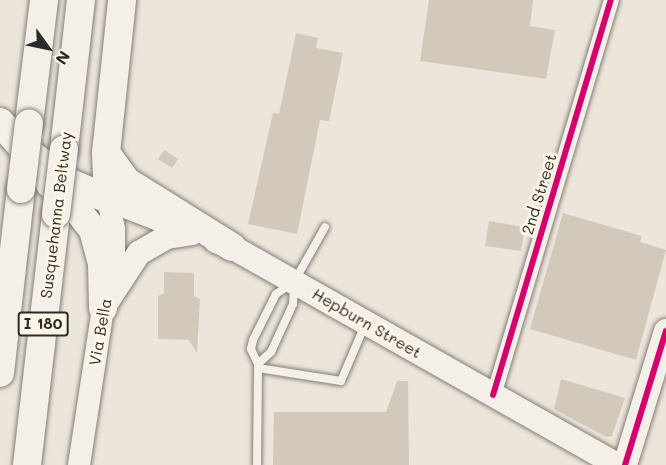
<!DOCTYPE html>
<style>
body{margin:0}
#map{position:relative;width:666px;height:465px;overflow:hidden;background:#ece6da;font-family:Mali,sans-serif}
div>[style]{position:absolute}
[style*='--x']{left:calc(var(--x)*1px);top:calc(var(--y)*1px);width:calc(var(--w)*1px);rotate:calc(var(--a)*1deg)}
.building>*{inset:0;background:#d2c9bb}
.roads{filter:drop-shadow(0 0 2px #827f7a) drop-shadow(0 0 2px #827f7a)}
.service>*{height:8px;margin:-4px;padding:0 4px;transform-origin:4px;border-radius:4px;background:#f4f0e9}
.minor>*{height:15px;margin:-7.5px;padding:0 7.5px;transform-origin:7.5px;border-radius:7.5px;background:#f4f0e9}
.secondary>*{height:22px;margin:-11px;padding:0 11px;transform-origin:11px;border-radius:11px;background:#f4f0e9}
.primary>*{height:24px;margin:-12px;padding:0 12px;transform-origin:12px;border-radius:12px;background:#f4f0e9}
.motorway>*{height:28px;margin:-14px;padding:0 14px;transform-origin:14px;border-radius:14px;background:#f4f0e9}
.bridges{filter:drop-shadow(0 0 2px #827f7a) drop-shadow(0 0 2px #827f7a)}
.motorway-bridge>*{height:28px;margin:-14px;padding:0 14px;transform-origin:14px;border-radius:14px;background:#f4f0e9}
.cycleway>*{height:6px;margin:-3px;padding:0 3px;transform-origin:3px;border-radius:3px;background:#d6006c}
span{translate:-50% -50%;white-space:nowrap;text-align:center;line-height:1.15;-webkit-text-stroke:6px #fcf5e5;paint-order:stroke}
.shield-label span{padding:2px 4px;background:#fcf5e5;border:2px solid;border-radius:4px;-webkit-text-stroke-width:0}
.shield-label{font-size:15px;color:#2b2b2b;font-weight:700}
.street-label{font-size:16px;color:#2b2b2b}
.north{position:absolute;left:18px;top:18px;width:60px;height:60px;-webkit-text-stroke:4px #fcf5e5;paint-order:stroke;rotate:123deg;font-size:16px;font-weight:700;line-height:24px;text-align:center;color:#2b2b2b}
.north::after{content:'';display:block;margin:auto;width:21px;height:27px;background:#2b2b2b;clip-path:polygon(50% 0,100% 100%,50% 72%,0 100%)}
</style>
<div id="map">
<div class="building">
<div style="clip-path:polygon(429px 0,533px 0,530px 26px,555px 30px,546px 79px,420px 61px)"></div>
<div style="clip-path:polygon(296px 33px,318px 38px,316px 48px,343px 53px,329px 121px,320px 120px,297px 234px,248px 224px,273px 113px,279px 114px)"></div>
<div style="clip-path:polygon(164px 150px,178px 159px,172px 168px,158px 159px)"></div>
<div style="clip-path:polygon(563px 213px,642px 236px,640px 242px,666px 250px,636px 360px,530px 329px)"></div>
<div style="clip-path:polygon(489px 221px,525px 227px,521px 251px,485px 246px)"></div>
<div style="clip-path:polygon(164px 272px,194px 273px,194px 296px,200px 299px,197px 353px,189px 340px,158px 339px,158px 296px,164px 293px)"></div>
<div style="clip-path:polygon(561px 379px,625px 398px,612px 436px,606px 437px,554px 409px)"></div>
<div style="clip-path:polygon(397px 381px,408px 381px,409px 465px,273px 465px,274px 412px,386px 412px)"></div>
</div>
<div class="roads">
<div class="service">
<div style="--x:258;--y:364;--w:18;--a:-43"></div>
<div style="--x:271;--y:352;--w:53;--a:-65.4"></div>
<div style="--x:293;--y:304;--w:18;--a:-87"></div>
<div style="--x:258;--y:368;--w:84;--a:8.9"></div>
<div style="--x:341;--y:381;--w:59;--a:-66.9"></div>
<div style="--x:257;--y:465;--w:101;--a:-89.4"></div>
<div style="--x:258;--y:364;--w:17;--a:-115"></div>
<div style="--x:251;--y:349;--w:9;--a:-77"></div>
<div style="--x:253;--y:340;--w:51;--a:-63.4"></div>
<div style="--x:276;--y:294;--w:22;--a:-34"></div>
<div style="--x:294;--y:282;--w:63;--a:-60.6"></div>
</div>
<div class="minor">
<div style="--x:493;--y:395;--w:412;--a:-73.4"></div>
</div>
<div class="secondary">
<div style="--x:79;--y:465;--w:159;--a:-81.3"></div>
<div style="--x:103;--y:308;--w:47;--a:-76.6"></div>
<div style="--x:114;--y:262;--w:33;--a:-90"></div>
<div style="--x:114;--y:229;--w:31;--a:-101"></div>
</div>
<div class="primary">
<div style="--x:108;--y:199;--w:82;--a:21.5"></div>
<div style="--x:216;--y:241;--w:17;--a:21"></div>
<div style="--x:232;--y:247;--w:442;--a:29.5"></div>
<div style="--x:103;--y:308;--w:66;--a:-56.8"></div>
<div style="--x:139;--y:253;--w:32;--a:-30"></div>
<div style="--x:167;--y:237;--w:25;--a:-9"></div>
<div style="--x:625;--y:465;--w:140;--a:-73"></div>
</div>
<div class="motorway">
<div style="--x:0;--y:122;--w:33;--a:49"></div>
<div style="--x:22;--y:147;--w:53;--a:38.2"></div>
<div style="--x:64;--y:180;--w:48;--a:23.4"></div>
<div style="--x:108;--y:199;--w:46;--a:-92.5"></div>
<div style="--x:106;--y:153;--w:154;--a:-84"></div>
<div style="--x:29;--y:123;--w:124;--a:-83"></div>
<div style="--x:64;--y:149;--w:150;--a:-83.5"></div>
<div style="--x:106;--y:153;--w:34;--a:54"></div>
<div style="--x:126;--y:181;--w:125;--a:31.9"></div>
<div style="--x:50;--y:184;--w:29;--a:41"></div>
<div style="--x:72;--y:203;--w:34;--a:52"></div>
<div style="--x:93;--y:230;--w:34;--a:75"></div>
<div style="--x:102;--y:263;--w:45;--a:88.7"></div>
<div style="--x:0;--y:373;--w:185;--a:-83.5"></div>
<div style="--x:27;--y:465;--w:253;--a:-83.4"></div>
</div>
</div>
<div class="bridges">
<div class="motorway-bridge">
<div style="--x:21;--y:189;--w:66;--a:-83.1"></div>
<div style="--x:56;--y:214;--w:65;--a:-83"></div>
</div>
</div>
<div class="cycleway">
<div style="--x:493;--y:395;--w:412;--a:-73.4"></div>
<div style="--x:625;--y:465;--w:140;--a:-73"></div>
</div>
<div class="shield-label">
<span style="left:43px;top:324px">I 180</span>
</div>
<div class="street-label">
<span style="left:539px;top:194px;rotate:-73deg">2nd Street</span>
<span style="left:56px;top:215px;rotate:-83deg">Susquehanna Beltway</span>
<span style="left:367px;top:323px;rotate:30deg">Hepburn Street</span>
<span style="left:100px;top:332px;rotate:-80deg">Via Bella</span>
</div>
<div class="north">N</div>
</div>
